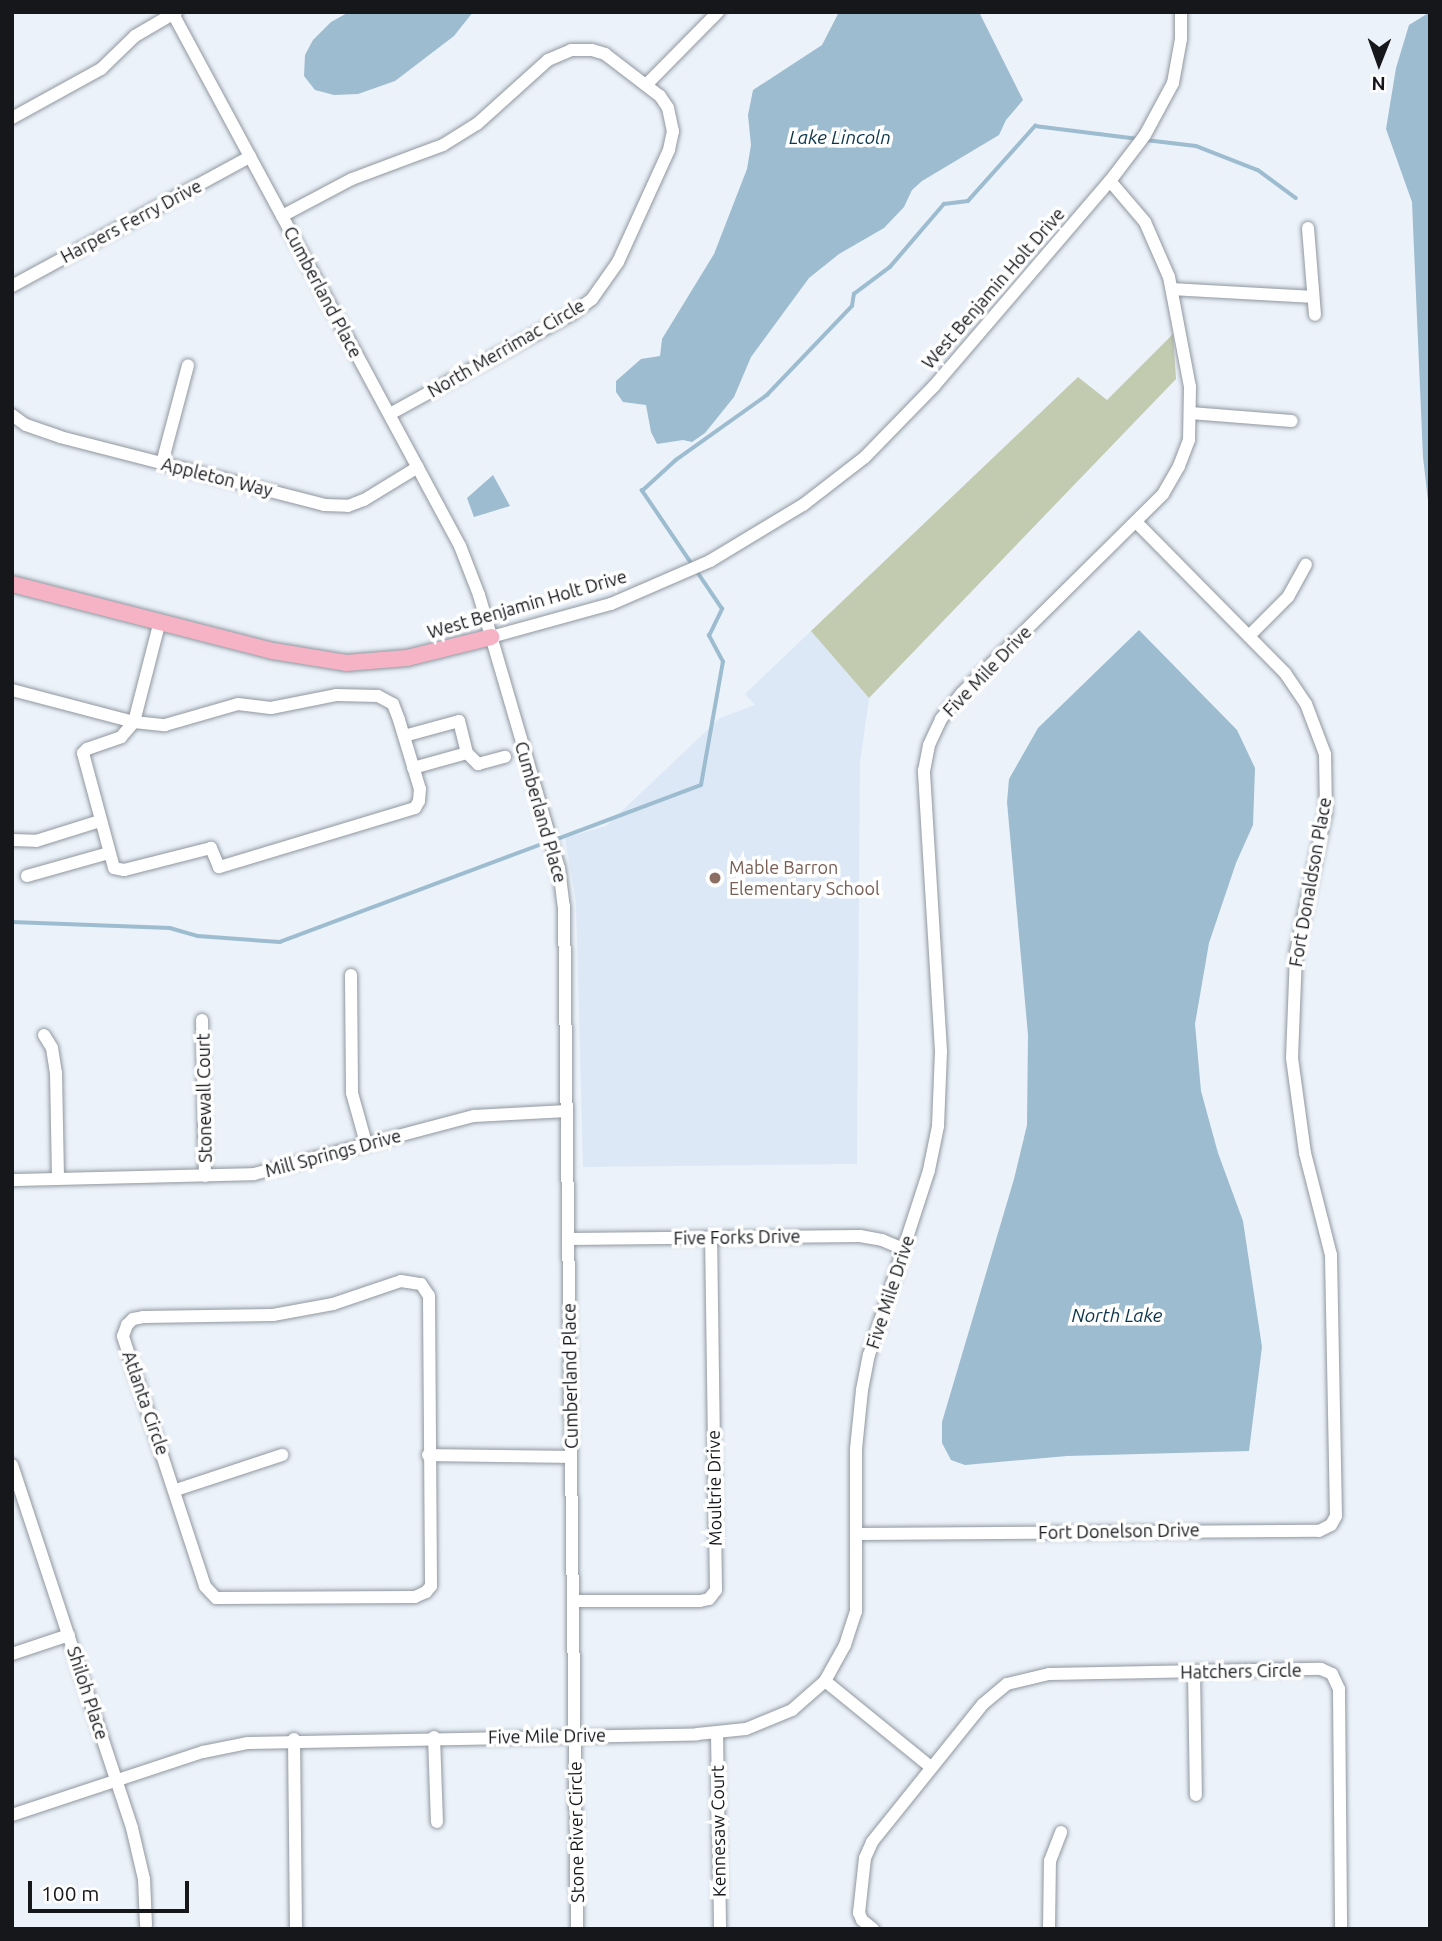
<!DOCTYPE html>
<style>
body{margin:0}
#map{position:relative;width:1442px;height:1941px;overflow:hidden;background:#ebf2fa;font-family:Ubuntu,sans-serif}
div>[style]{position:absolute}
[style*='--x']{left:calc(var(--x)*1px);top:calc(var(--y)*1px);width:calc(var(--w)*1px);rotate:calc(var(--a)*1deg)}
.built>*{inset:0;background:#dce8f6}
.green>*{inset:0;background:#c2cab0}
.water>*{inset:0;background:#9dbccf}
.stream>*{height:3.5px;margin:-1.75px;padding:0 1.75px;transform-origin:1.75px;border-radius:1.75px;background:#9dbccf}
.roads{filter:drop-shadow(0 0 2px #91979f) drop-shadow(0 0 2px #91979f)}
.minor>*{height:12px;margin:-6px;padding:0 6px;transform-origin:6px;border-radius:6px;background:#fff}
.major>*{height:16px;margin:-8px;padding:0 8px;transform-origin:8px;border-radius:8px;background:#f6b3c5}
.dots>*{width:19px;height:19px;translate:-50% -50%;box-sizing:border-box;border:4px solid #fff;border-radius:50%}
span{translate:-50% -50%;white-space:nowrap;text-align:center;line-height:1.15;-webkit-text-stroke:7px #fff;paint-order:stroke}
.street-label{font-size:18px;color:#15171a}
.education-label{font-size:18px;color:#785e54}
.left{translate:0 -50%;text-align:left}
.water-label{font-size:19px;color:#0b354a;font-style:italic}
.frame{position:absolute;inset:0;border:14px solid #15171a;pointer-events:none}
.north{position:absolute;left:1344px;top:28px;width:70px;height:70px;-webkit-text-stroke:5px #fff;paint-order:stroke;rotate:181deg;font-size:19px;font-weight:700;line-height:28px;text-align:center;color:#15171a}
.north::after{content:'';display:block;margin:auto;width:24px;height:32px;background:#15171a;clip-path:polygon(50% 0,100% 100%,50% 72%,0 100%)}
.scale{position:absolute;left:28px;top:1881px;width:161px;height:32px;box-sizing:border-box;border:4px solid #15171a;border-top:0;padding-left:9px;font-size:21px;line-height:24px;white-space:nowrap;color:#15171a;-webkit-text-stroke:5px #fff;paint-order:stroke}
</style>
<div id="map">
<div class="built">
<div style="clip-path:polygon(811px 631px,869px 698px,860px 763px,857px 1164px,583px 1167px,576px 902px,565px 838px,606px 826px,720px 718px,755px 705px,745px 694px)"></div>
</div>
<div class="green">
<div style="clip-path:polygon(1173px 334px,1176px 379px,869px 698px,811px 631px,1078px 377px,1107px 400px)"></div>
</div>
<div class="water">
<div style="clip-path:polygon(349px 12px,473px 12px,454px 36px,395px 81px,358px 94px,334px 95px,315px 90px,304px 76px,305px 55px,313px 40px,331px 22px)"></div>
<div style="clip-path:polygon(839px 12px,979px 12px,1023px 100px,1006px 120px,999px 135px,922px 181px,912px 190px,904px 207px,884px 228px,839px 254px,809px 278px,751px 357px,734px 397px,705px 433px,692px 442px,683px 440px,657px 444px,651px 432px,646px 405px,623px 402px,616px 392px,616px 381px,641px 359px,660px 356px,662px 339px,714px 254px,747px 169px,751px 145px,748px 115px,753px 90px,822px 45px)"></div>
<div style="clip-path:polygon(1430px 12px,1430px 518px,1423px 457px,1412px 202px,1386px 129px,1396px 68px,1409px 25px)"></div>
<div style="clip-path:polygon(493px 475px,510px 506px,474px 517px,467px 498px)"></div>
<div style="clip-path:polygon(1139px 630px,1237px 730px,1255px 768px,1253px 825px,1236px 863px,1209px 943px,1195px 1024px,1201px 1091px,1218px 1153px,1243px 1221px,1262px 1347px,1249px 1451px,1067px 1456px,965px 1465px,951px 1460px,942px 1443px,942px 1422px,1014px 1179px,1027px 1125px,1028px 1035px,1007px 802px,1009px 779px,1038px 728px)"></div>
</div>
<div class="stream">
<div style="--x:1146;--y:140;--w:50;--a:6.8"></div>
<div style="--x:1196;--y:146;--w:66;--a:21.2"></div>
<div style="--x:1258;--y:170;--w:47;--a:36.4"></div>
<div style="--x:555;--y:840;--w:156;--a:-20.6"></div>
<div style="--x:701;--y:785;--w:125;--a:-79.9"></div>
<div style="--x:723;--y:662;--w:30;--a:-118"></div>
<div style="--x:709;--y:636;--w:30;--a:-64"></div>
<div style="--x:722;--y:609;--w:143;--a:-124.1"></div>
<div style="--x:642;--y:491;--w:46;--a:-42.4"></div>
<div style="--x:676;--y:460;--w:112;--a:-35.5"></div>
<div style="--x:767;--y:395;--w:123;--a:-46.3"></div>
<div style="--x:852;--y:306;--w:12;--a:-81"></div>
<div style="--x:854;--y:294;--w:45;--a:-36.9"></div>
<div style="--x:890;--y:267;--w:83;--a:-49.4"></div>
<div style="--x:944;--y:204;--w:24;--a:-7"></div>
<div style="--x:968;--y:201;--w:101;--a:-48.2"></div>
<div style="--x:1035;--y:126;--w:104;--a:7.2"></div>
<div style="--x:12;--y:922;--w:158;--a:2.2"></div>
<div style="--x:170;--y:928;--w:29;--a:16"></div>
<div style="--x:198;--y:936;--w:82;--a:4.2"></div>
<div style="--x:280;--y:942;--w:285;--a:-20.5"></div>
</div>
<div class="roads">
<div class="minor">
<div style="--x:172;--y:12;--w:607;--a:61.66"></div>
<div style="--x:460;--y:546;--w:53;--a:68.8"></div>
<div style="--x:479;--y:595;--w:284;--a:73.7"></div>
<div style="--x:559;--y:868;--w:38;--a:83"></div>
<div style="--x:564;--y:906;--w:1023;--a:89.27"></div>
<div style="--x:646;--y:85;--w:103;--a:-45.4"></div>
<div style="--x:12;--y:118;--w:102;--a:-28.8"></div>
<div style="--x:101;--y:69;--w:47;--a:-44.1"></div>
<div style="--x:135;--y:36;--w:48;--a:-30.3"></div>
<div style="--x:282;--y:216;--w:79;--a:-27.9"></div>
<div style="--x:352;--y:179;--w:97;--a:-20.5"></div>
<div style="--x:443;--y:145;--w:40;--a:-32"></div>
<div style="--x:477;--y:124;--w:96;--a:-42"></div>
<div style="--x:548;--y:60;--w:25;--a:-23"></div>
<div style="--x:571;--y:50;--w:21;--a:0"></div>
<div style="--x:592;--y:50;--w:14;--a:17"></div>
<div style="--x:605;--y:54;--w:69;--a:37.4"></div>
<div style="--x:660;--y:96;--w:14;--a:56"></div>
<div style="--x:668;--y:108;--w:24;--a:78"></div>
<div style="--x:673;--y:131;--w:19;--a:102"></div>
<div style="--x:669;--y:150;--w:123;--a:114.5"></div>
<div style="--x:618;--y:262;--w:45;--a:125.1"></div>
<div style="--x:592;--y:299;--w:25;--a:143"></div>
<div style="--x:572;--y:314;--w:208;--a:151.2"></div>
<div style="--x:1308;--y:228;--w:87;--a:85.4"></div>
<div style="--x:12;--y:286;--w:271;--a:-28.5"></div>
<div style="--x:1172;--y:289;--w:141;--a:3.2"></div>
<div style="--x:1190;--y:413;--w:102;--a:4.5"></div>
<div style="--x:12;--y:415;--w:17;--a:36"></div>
<div style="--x:26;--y:425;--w:36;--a:19"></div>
<div style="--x:60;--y:437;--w:273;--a:14.4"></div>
<div style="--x:324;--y:505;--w:24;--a:2"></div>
<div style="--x:348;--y:506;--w:17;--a:-21"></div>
<div style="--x:364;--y:500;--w:63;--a:-31.4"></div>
<div style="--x:162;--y:463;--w:101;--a:-75.1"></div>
<div style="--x:1249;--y:636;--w:55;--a:-45"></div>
<div style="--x:1288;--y:597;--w:37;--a:-61"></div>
<div style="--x:491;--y:637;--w:124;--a:-15.4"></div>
<div style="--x:611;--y:604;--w:108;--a:-23.5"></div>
<div style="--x:710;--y:561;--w:109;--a:-31.1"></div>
<div style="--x:803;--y:505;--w:78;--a:-37.7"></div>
<div style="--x:865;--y:457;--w:99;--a:-45.8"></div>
<div style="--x:934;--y:386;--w:270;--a:-49.4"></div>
<div style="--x:1110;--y:181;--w:58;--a:-52.7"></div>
<div style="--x:1145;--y:135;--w:59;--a:-61.7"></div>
<div style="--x:1173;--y:83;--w:45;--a:-79.7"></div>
<div style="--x:1181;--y:39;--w:27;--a:-90"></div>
<div style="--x:12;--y:690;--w:126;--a:14.7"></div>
<div style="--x:134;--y:722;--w:31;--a:6"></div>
<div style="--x:165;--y:725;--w:76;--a:-16"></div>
<div style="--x:238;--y:704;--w:33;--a:7"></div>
<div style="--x:271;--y:708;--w:66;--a:-11.3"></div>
<div style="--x:336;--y:695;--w:42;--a:1.4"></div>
<div style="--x:378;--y:696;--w:17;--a:28"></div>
<div style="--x:393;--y:704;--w:17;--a:69"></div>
<div style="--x:399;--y:720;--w:72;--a:73.1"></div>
<div style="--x:420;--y:789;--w:12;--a:95"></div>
<div style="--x:419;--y:801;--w:8;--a:120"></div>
<div style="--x:415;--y:808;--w:205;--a:163.2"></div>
<div style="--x:219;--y:867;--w:21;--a:-113"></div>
<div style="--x:211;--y:848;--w:90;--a:165.8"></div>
<div style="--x:124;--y:870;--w:10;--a:-169"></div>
<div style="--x:114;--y:868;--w:119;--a:-105.1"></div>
<div style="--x:83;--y:753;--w:6;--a:-45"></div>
<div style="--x:87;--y:749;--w:36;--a:-19"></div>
<div style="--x:121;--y:737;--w:20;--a:-49"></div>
<div style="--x:134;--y:722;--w:104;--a:-75.6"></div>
<div style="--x:404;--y:736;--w:57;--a:-15.3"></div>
<div style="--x:459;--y:721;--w:33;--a:76"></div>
<div style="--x:467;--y:753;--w:56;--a:164.5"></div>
<div style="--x:467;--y:753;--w:16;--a:45"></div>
<div style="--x:478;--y:764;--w:28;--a:-15"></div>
<div style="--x:12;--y:840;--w:24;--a:2"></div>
<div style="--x:36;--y:841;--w:67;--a:-17.4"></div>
<div style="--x:27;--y:876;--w:85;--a:-15.7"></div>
<div style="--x:351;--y:975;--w:118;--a:89.5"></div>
<div style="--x:352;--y:1093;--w:52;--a:74.4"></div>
<div style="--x:202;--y:1020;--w:156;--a:88.9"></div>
<div style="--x:44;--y:1035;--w:15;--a:58"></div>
<div style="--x:52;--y:1048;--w:25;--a:81"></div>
<div style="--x:56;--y:1073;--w:104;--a:88.9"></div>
<div style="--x:12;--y:1180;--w:242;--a:-1.4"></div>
<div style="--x:254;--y:1174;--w:228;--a:-14.8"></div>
<div style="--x:474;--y:1116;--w:93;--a:-3.1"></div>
<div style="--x:568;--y:1239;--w:292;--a:-0.6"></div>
<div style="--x:860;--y:1236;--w:22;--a:10"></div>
<div style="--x:882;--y:1240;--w:23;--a:23"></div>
<div style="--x:401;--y:1281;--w:20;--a:9"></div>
<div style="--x:421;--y:1284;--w:14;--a:56"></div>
<div style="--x:429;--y:1296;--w:290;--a:89.6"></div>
<div style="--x:431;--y:1586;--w:8;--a:130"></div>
<div style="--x:426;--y:1592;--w:12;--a:156"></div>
<div style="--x:415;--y:1597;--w:199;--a:179.7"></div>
<div style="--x:216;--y:1598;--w:16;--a:-133"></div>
<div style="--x:205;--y:1586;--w:263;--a:-108.2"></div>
<div style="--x:123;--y:1336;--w:12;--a:-70"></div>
<div style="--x:127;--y:1325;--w:8;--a:-45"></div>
<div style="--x:133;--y:1319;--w:10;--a:-11"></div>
<div style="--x:143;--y:1317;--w:130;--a:-0.9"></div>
<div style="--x:273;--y:1315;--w:61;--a:-10.4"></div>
<div style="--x:333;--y:1304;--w:72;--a:-18.7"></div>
<div style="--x:428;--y:1455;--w:143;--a:0.8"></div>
<div style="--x:12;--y:1465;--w:382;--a:71.7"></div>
<div style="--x:132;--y:1828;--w:52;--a:76.8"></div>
<div style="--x:144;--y:1879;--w:46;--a:87.5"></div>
<div style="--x:176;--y:1490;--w:112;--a:-18.3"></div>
<div style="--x:857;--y:1534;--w:462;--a:-0.4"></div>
<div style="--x:1319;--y:1531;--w:13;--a:-27"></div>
<div style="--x:1331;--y:1525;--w:10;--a:-61"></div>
<div style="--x:1336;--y:1516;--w:261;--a:-91.1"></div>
<div style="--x:1331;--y:1255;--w:105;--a:-104.3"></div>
<div style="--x:1305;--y:1153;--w:96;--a:-97.8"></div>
<div style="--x:1292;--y:1058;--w:105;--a:-87.8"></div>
<div style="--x:1296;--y:953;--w:145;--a:-78.1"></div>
<div style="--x:1326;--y:811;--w:57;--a:-91"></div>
<div style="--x:1325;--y:754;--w:53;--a:-110.8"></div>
<div style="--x:1306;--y:704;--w:37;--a:-124"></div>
<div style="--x:1285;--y:673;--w:212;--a:-134.6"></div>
<div style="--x:573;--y:1601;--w:127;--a:0"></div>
<div style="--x:700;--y:1601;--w:9;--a:-13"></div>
<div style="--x:709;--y:1599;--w:11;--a:-52"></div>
<div style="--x:716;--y:1590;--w:353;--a:-90.8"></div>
<div style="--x:12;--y:1654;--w:60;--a:-18.4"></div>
<div style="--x:1194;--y:1673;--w:122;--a:89.1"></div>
<div style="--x:825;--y:1681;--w:136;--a:39.1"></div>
<div style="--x:717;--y:1733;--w:196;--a:89.1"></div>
<div style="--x:434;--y:1737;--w:85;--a:88"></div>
<div style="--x:294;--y:1739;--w:190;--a:89.4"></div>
<div style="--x:12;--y:1815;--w:201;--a:-18.3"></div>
<div style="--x:203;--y:1752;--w:46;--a:-11.3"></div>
<div style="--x:248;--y:1743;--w:449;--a:-1.1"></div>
<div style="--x:697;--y:1734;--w:49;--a:-5.8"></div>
<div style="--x:746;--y:1729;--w:50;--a:-22.4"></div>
<div style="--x:792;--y:1710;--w:44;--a:-41.3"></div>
<div style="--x:825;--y:1681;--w:41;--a:-60.9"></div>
<div style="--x:845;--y:1645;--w:35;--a:-72"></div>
<div style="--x:856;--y:1612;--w:163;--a:-90"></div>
<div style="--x:856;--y:1449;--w:59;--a:-84.2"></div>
<div style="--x:862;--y:1390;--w:36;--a:-79"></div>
<div style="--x:869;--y:1355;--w:194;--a:-72"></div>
<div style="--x:929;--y:1170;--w:45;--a:-78.4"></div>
<div style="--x:938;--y:1126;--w:75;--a:-87.7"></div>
<div style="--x:941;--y:1051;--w:281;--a:-93.5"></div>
<div style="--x:924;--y:771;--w:26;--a:-79"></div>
<div style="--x:929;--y:745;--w:29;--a:-65"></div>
<div style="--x:941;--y:719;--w:33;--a:-51"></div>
<div style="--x:962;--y:693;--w:283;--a:-44.7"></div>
<div style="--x:1163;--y:494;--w:32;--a:-60"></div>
<div style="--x:1179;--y:466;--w:28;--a:-69"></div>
<div style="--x:1189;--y:440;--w:53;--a:-88.9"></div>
<div style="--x:1190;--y:387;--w:112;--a:-100.8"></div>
<div style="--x:1169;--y:277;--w:60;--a:-113.6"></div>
<div style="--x:1145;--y:222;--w:54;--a:-130.5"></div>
<div style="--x:873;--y:1929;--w:14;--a:-141"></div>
<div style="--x:862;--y:1920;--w:8;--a:-113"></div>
<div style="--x:859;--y:1913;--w:55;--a:-83.8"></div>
<div style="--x:865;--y:1858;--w:17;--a:-66"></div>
<div style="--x:872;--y:1842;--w:177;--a:-51.2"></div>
<div style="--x:983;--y:1704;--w:31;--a:-40"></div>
<div style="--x:1007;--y:1684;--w:43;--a:-13.4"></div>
<div style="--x:1049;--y:1674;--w:272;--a:-1.1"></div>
<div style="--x:1321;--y:1669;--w:12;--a:24"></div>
<div style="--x:1332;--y:1674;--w:17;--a:65"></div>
<div style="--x:1339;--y:1689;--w:240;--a:89.5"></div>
<div style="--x:1049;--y:1929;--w:68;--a:-89.2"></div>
<div style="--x:1050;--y:1861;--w:31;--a:-69"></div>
</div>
<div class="major">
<div style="--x:12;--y:584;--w:269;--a:14.4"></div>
<div style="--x:273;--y:651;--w:74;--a:9.3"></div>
<div style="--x:346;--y:663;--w:61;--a:-4.7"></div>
<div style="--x:407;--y:658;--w:87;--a:-14"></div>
</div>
</div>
<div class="dots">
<div style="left:715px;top:878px;background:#8d6e63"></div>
</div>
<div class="street-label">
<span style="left:131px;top:221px;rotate:-28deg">Harpers Ferry Drive</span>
<span style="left:993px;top:288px;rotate:-49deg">West Benjamin Holt Drive</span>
<span style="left:323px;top:292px;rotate:62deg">Cumberland Place</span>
<span style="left:506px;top:348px;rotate:-30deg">North Merrimac Circle</span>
<span style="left:217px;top:477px;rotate:14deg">Appleton Way</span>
<span style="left:527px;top:604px;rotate:-16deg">West Benjamin Holt Drive</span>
<span style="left:987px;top:671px;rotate:-46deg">Five Mile Drive</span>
<span style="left:541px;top:812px;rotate:74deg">Cumberland Place</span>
<span style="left:1310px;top:882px;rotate:-80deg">Fort Donaldson Place</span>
<span style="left:204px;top:1098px;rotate:-91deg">Stonewall Court</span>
<span style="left:333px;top:1153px;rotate:-15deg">Mill Springs Drive</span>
<span style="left:737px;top:1237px;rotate:-1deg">Five Forks Drive</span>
<span style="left:890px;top:1292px;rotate:-72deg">Five Mile Drive</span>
<span style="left:570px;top:1376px;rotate:-91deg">Cumberland Place</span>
<span style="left:146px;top:1403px;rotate:71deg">Atlanta Circle</span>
<span style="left:714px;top:1488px;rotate:-91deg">Moultrie Drive</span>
<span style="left:1119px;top:1531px;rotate:-1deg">Fort Donelson Drive</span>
<span style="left:1241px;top:1671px;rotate:-1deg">Hatchers Circle</span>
<span style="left:88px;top:1693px;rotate:72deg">Shiloh Place</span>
<span style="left:547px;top:1736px;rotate:-1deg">Five Mile Drive</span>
<span style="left:718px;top:1831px;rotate:-91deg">Kennesaw Court</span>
<span style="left:576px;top:1832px;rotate:-91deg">Stone River Circle</span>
</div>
<div class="education-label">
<span class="left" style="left:729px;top:878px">Mable Barron<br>Elementary School</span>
</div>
<div class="water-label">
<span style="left:840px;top:138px">Lake Lincoln</span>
<span style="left:1117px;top:1316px">North Lake</span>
</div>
<div class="frame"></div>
<div class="north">N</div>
<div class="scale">100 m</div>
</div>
